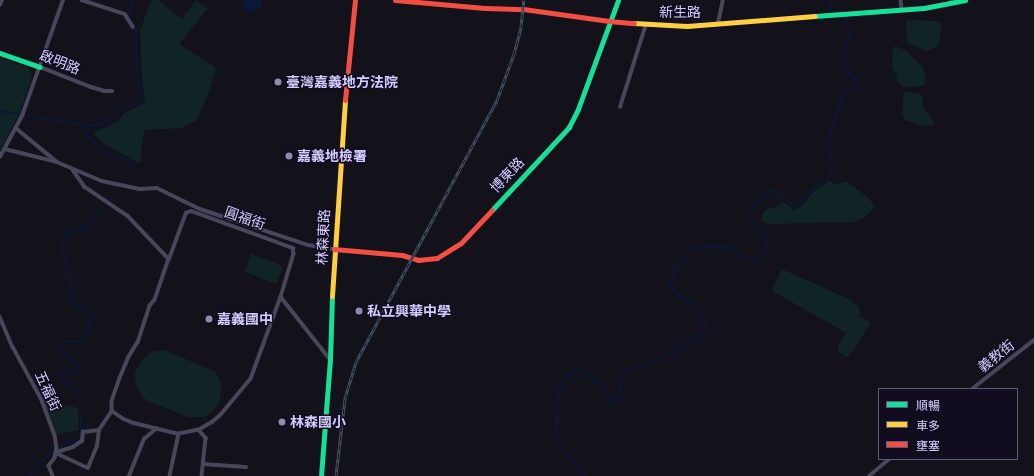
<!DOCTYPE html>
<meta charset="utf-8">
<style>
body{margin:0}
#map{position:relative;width:1034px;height:476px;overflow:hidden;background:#13111a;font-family:"Work Sans","Noto Sans TC",sans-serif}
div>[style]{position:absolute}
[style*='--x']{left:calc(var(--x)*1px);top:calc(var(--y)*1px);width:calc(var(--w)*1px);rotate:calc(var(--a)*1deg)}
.green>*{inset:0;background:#102426}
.water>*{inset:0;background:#0b1737}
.stream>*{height:1.5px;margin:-0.75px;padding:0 0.75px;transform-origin:0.75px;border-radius:0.75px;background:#0b1737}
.street>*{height:3.5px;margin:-1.75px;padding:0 1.75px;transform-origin:1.75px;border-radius:1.75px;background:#48465b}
.fast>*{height:5px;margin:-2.5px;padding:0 2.5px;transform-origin:2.5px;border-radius:2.5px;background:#16e098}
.slow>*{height:5px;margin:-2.5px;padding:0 2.5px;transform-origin:2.5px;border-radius:2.5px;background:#ffcf43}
.jam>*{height:5px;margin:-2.5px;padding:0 2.5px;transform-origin:2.5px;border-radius:2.5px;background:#f24e42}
.rail>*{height:3px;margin-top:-1.5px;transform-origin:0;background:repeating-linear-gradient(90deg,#110d1e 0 4.5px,#415264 0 9px);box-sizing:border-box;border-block:1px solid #415264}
.dots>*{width:11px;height:11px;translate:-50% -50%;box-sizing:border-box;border:2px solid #110d1e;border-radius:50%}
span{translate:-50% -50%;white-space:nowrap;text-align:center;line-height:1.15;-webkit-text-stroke:3px #110d1e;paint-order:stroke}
.street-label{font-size:14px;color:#d4cbfe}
.poi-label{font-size:14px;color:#d4cbfe;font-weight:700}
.left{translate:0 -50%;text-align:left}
.legend{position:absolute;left:878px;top:388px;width:140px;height:72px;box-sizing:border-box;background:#110d1e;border:1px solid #5f5978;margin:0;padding:5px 7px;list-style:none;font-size:12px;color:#d4cbfe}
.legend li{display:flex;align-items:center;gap:8px;height:20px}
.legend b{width:20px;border:1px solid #5f5978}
</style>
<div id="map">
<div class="green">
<div style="clip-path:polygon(151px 0,158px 0,182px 19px,196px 0,208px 8px,179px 44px,216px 68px,208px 94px,197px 120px,181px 128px,144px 130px,140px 164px,103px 143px,93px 133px,118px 122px,123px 114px,145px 103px,142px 80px,140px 31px)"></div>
<div style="clip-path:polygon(909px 20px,938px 21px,942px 26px,938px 46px,926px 51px,907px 43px,906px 22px)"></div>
<div style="clip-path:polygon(895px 46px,905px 50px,923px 68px,925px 75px,924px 85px,916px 87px,903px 87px,897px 81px,897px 77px,892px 68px,893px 49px)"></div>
<div style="clip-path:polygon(0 58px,27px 67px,32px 76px,20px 112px,0 151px)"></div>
<div style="clip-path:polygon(904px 91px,922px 95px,922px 105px,933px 120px,933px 125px,923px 126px,905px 120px,902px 112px)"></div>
<div style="clip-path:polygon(829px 181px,836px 185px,846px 181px,870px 199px,874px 208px,865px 217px,854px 222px,772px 224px,763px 222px,762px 215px,765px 210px,778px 206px,782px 203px,786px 203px,794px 210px,802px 206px,813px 192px)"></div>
<div style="clip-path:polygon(251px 254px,283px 266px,277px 284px,245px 272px)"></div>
<div style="clip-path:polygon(782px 269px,851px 300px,860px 309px,859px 317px,869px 321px,870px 324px,856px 347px,847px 357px,838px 351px,838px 346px,846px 333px,774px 292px,772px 289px)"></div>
<div style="clip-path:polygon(164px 350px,214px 371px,218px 376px,222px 388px,219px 403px,209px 415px,203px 417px,188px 417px,147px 401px,139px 392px,135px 380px,135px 373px,140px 363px,146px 356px,152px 352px)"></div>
<div style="clip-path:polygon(42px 400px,78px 408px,79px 430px,55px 435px)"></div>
</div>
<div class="water">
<div style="clip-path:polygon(244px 0,262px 0,262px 6px,254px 13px,246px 11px,242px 5px)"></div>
</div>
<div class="stream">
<div style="--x:831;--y:0;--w:9;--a:90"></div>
<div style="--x:831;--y:9;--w:7;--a:34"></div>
<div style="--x:0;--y:111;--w:84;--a:9.6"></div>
<div style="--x:83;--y:125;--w:18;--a:0"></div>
<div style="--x:101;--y:125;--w:13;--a:-29"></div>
<div style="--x:112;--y:119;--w:16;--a:-47"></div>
<div style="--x:123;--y:107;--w:11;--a:-5"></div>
<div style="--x:134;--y:106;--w:7;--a:-45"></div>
<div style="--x:139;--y:101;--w:8;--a:-83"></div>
<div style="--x:140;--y:93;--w:29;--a:-98"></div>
<div style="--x:136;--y:64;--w:36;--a:-90"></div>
<div style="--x:136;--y:28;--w:14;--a:-124"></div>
<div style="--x:128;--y:16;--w:17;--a:-69"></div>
<div style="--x:83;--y:125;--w:13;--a:61"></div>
<div style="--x:89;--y:136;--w:15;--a:48"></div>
<div style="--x:99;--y:147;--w:17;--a:33"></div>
<div style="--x:113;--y:156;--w:18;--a:13"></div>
<div style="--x:131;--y:160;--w:12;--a:99"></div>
<div style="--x:61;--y:446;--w:5;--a:-37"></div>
<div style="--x:65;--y:443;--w:12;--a:-5"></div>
<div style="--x:77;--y:442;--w:7;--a:-56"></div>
<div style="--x:81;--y:436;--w:10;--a:-90"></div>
<div style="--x:81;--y:426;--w:32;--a:-92"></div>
<div style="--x:80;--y:394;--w:17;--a:-144"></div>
<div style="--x:66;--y:384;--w:8;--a:-120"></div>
<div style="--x:62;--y:377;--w:7;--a:-63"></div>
<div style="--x:65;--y:371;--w:11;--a:10"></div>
<div style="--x:76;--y:373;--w:4;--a:-27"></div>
<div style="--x:80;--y:371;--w:5;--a:-90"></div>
<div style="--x:80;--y:366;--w:22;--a:-144"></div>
<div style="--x:62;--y:353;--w:8;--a:-104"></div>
<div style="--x:60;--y:345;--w:5;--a:-53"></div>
<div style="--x:63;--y:341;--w:19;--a:0"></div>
<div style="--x:82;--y:341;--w:13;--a:-61"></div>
<div style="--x:88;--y:330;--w:15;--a:-74"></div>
<div style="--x:92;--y:316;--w:9;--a:-126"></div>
<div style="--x:87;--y:309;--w:12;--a:-166"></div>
<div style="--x:75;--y:306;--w:9;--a:-131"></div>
<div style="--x:69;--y:299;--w:9;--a:-63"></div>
<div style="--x:73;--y:291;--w:44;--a:-104.3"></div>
<div style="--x:62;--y:248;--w:16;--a:-72"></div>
<div style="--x:67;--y:233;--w:21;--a:-17"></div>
<div style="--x:87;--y:227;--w:13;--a:-61"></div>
<div style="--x:93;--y:216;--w:28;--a:-44"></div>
<div style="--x:30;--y:476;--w:14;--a:-54"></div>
<div style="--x:38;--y:465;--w:22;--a:-43"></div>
<div style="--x:584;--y:476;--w:13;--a:-122"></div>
<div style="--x:577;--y:465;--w:28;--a:-131"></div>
<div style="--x:559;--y:444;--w:13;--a:-103"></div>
<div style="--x:556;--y:431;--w:39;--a:-86"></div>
<div style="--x:559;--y:392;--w:9;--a:-72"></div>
<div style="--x:562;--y:383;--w:11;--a:-49"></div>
<div style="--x:569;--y:375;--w:11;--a:-27"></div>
<div style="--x:579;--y:370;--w:24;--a:35"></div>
<div style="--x:599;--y:384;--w:24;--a:54"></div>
<div style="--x:613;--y:403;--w:9;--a:-49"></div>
<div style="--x:619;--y:396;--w:24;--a:-81"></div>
<div style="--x:623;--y:372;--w:38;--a:-18"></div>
<div style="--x:659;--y:360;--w:22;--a:-27"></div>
<div style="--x:679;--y:350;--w:32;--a:-35"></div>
<div style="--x:705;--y:332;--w:8;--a:-90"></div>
<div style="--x:705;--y:324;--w:23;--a:-119"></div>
<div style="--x:694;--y:304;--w:19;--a:-152"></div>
<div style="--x:677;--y:295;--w:10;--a:-127"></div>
<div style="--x:671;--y:287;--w:20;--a:-75"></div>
<div style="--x:676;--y:268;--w:24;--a:-48"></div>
<div style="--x:692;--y:250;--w:12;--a:-14"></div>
<div style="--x:704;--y:247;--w:24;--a:0"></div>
<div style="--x:728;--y:247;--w:19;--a:35"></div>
<div style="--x:744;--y:258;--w:10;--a:11"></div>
<div style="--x:754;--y:260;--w:9;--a:-32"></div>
<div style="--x:762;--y:255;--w:9;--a:-63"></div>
<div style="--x:766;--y:247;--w:8;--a:-90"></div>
<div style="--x:766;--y:239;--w:29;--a:-126"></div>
<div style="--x:749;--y:216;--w:11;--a:-63"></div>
<div style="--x:754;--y:206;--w:18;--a:-49"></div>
<div style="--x:766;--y:192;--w:6;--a:-18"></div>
<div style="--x:772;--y:190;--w:28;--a:35"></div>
<div style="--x:795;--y:206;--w:6;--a:-18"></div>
<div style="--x:801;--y:204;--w:16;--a:-52"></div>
<div style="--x:811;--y:191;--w:24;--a:-36"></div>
<div style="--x:830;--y:177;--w:8;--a:-76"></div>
<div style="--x:832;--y:169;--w:27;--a:-98"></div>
<div style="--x:828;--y:142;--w:51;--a:-73"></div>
<div style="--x:843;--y:93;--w:17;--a:-33"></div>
<div style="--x:857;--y:84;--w:2;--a:-63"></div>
<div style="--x:858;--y:82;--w:20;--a:-135"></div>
<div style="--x:844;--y:68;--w:12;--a:-99"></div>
<div style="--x:842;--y:56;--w:21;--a:-67"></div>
<div style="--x:850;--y:37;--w:18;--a:-99"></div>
<div style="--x:847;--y:19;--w:6;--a:-149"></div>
</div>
<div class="street">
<div style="--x:82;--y:0;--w:45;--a:18"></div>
<div style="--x:125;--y:14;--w:15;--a:58"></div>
<div style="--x:901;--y:0;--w:9;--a:84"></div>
<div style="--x:0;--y:5;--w:5;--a:-68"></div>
<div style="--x:718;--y:23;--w:24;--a:-78"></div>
<div style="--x:40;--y:67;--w:55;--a:21.4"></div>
<div style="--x:91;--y:87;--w:15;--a:16"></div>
<div style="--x:105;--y:91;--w:7;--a:0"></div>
<div style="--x:620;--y:107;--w:87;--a:-72.6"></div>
<div style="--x:16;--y:128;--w:52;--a:39.5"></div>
<div style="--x:5;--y:149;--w:54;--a:14"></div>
<div style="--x:57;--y:162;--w:49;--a:22.9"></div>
<div style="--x:102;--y:181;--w:38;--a:12"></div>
<div style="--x:139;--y:189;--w:18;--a:-3"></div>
<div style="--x:157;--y:188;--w:48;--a:26"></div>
<div style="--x:200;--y:209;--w:114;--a:18.4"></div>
<div style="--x:308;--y:245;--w:26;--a:9"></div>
<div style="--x:0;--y:157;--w:47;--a:-61.8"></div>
<div style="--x:22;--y:116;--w:123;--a:-70.5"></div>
<div style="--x:73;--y:170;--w:21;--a:55"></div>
<div style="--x:85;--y:187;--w:52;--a:34"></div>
<div style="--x:128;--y:216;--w:59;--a:46.4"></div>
<div style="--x:169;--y:259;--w:49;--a:-69.7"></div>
<div style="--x:186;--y:213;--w:5;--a:-22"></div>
<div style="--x:191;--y:211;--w:109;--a:19.9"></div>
<div style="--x:293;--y:248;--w:6;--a:81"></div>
<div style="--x:294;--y:254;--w:45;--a:106.8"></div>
<div style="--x:281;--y:297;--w:87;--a:110.1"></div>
<div style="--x:251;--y:379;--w:47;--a:129.8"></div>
<div style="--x:221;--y:415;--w:11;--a:139"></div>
<div style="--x:213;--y:422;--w:16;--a:150"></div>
<div style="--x:199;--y:430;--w:20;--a:169"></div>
<div style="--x:169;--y:259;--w:43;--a:108.9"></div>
<div style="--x:155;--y:300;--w:8;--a:130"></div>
<div style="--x:150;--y:306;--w:38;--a:108"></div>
<div style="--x:138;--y:342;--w:17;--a:121"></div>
<div style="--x:129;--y:357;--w:23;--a:113"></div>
<div style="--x:120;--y:378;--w:24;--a:109"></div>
<div style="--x:112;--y:401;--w:10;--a:90"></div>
<div style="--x:112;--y:411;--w:14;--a:34"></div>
<div style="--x:124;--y:419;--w:11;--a:22"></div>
<div style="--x:134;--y:423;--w:46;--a:13.7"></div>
<div style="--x:179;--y:434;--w:43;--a:102.1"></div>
<div style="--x:281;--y:297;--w:79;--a:51.7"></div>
<div style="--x:0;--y:317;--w:33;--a:67"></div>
<div style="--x:13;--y:347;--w:60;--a:61.3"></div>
<div style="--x:42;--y:400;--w:37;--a:70"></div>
<div style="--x:55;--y:435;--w:14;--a:82"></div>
<div style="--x:57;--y:449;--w:9;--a:103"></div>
<div style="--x:55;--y:458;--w:10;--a:127"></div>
<div style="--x:49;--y:466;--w:11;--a:68"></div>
<div style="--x:972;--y:389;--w:79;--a:-38.3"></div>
<div style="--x:199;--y:430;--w:11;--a:49"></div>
<div style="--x:206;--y:438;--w:38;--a:96"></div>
<div style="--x:57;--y:452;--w:17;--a:-17"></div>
<div style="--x:73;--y:447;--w:11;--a:-34"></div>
<div style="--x:82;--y:441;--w:9;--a:-84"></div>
<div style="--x:83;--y:432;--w:16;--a:-7"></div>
<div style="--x:99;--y:430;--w:23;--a:-56"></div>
<div style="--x:56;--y:453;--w:35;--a:25"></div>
<div style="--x:88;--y:468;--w:24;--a:-68"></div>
<div style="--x:97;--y:446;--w:16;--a:-83"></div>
<div style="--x:203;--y:464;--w:43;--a:4"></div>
<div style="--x:129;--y:476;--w:40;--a:-68"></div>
<div style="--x:144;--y:439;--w:16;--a:-40"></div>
<div style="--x:869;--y:476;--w:26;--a:-40"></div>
</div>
<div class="fast">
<div style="--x:815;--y:16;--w:109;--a:-4.2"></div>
<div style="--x:924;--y:8;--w:42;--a:-11"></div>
<div style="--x:0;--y:53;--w:42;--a:19.3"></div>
<div style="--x:492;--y:210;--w:113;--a:-47.1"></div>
<div style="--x:569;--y:127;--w:20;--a:-63"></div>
<div style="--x:578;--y:109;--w:116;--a:-69.8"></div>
<div style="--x:321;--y:476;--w:116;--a:-85.6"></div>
<div style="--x:330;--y:360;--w:64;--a:-88.2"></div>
</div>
<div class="slow">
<div style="--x:634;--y:23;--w:53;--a:3.2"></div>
<div style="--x:687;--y:26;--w:128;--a:-4.5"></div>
<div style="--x:332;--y:296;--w:196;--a:-86.2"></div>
</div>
<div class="jam">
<div style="--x:395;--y:0;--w:90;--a:5.1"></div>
<div style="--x:485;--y:8;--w:38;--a:2"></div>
<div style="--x:523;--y:9;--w:87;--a:7.9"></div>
<div style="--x:609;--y:21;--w:25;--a:5"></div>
<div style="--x:345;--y:100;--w:100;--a:-84.3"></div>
<div style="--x:334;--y:249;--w:68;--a:5"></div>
<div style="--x:402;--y:255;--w:17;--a:17"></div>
<div style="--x:418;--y:260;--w:19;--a:-6"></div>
<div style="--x:437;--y:258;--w:28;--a:-32"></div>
<div style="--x:461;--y:243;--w:45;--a:-46.8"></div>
</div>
<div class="rail">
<div style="--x:336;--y:476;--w:79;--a:-83.4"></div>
<div style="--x:345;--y:398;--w:38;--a:-73"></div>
<div style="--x:356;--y:362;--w:298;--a:-61.7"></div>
<div style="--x:497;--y:100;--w:49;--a:-69.7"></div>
<div style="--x:514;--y:54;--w:28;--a:-75"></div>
<div style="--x:521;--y:27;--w:27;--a:-84"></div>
</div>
<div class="dots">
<div style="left:278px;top:82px;background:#908aae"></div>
<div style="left:289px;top:156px;background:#908aae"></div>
<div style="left:359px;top:311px;background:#908aae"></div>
<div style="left:209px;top:319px;background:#908aae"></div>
<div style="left:282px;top:422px;background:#908aae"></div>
</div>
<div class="street-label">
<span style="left:680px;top:12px">新生路</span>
<span style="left:60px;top:62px;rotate:21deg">啟明路</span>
<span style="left:507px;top:175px;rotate:-47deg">博東路</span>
<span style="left:245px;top:218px;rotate:19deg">圓福街</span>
<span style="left:323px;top:237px;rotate:-87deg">林森東路</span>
<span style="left:996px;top:356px;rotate:-39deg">義教街</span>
<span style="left:48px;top:391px;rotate:65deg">五福街</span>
</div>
<div class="poi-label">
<span class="left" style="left:286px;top:82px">臺灣嘉義地方法院</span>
<span class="left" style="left:297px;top:156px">嘉義地檢署</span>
<span class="left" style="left:367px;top:311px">私立興華中學</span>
<span class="left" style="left:217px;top:319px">嘉義國中</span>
<span class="left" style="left:290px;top:422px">林森國小</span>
</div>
<ul class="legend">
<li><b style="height:5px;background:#16e098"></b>順暢</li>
<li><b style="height:5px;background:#ffcf43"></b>車多</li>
<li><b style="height:5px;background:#f24e42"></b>壅塞</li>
</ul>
</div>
